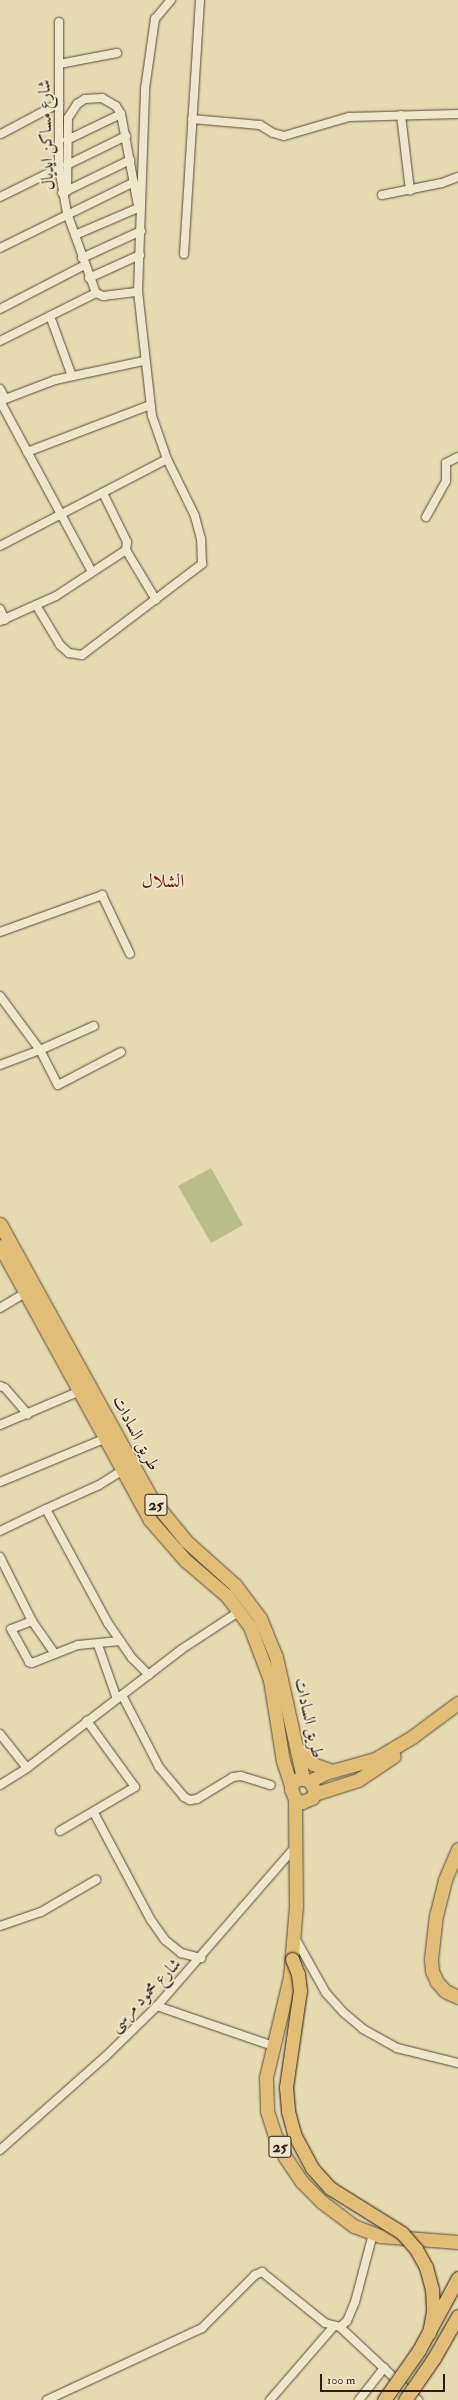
<!DOCTYPE html>
<meta charset="utf-8">
<style>
body{margin:0}
#map{position:relative;width:458px;height:2400px;overflow:hidden;background:#e5dab0;font-family:"IM FELL Double Pica",Amiri,serif}
div>[style]{position:absolute}
[style*='--x']{left:calc(var(--x)*1px);top:calc(var(--y)*1px);width:calc(var(--w)*1px);rotate:calc(var(--a)*1deg)}
.green>*{inset:0;background:#b9be88}
.roads{filter:drop-shadow(0 0 1px #5b4c39) drop-shadow(0 0 1px #5b4c39)}
.minor>*{height:8px;margin:-4px;padding:0 4px;transform-origin:4px;border-radius:4px;background:#eee7cc}
.primary>*{height:13px;margin:-6.5px;padding:0 6.5px;transform-origin:6.5px;border-radius:6.5px;background:#e2bd78}
.bridges{filter:drop-shadow(0 0 1px #2d1c11) drop-shadow(0 0 1px #2d1c11)}
.primary-bridge>*{height:13px;margin:-6.5px;padding:0 6.5px;transform-origin:6.5px;border-radius:6.5px;background:#e2bd78}
span{translate:-50% -50%;white-space:nowrap;text-align:center;line-height:1.15;-webkit-text-stroke:3.5px #eee7cc;paint-order:stroke}
.shield-label span{padding:1px 3px;background:#eee7cc;border:1px solid;border-radius:3px;-webkit-text-stroke-width:0}
.shield-label{font-size:16px;color:#2d1c11;font-weight:700}
.street-label{font-size:17px;color:#2d1c11}
.quarter-label{font-size:19px;color:#7a1f14}
.scale{position:absolute;left:320px;top:2374px;width:125px;height:18px;box-sizing:border-box;border:2px solid #2d1c11;border-top:0;padding-left:5px;font-size:12px;line-height:14px;white-space:nowrap;color:#2d1c11;-webkit-text-stroke:3px #eee7cc;paint-order:stroke}
</style>
<div id="map">
<div class="green">
<div style="clip-path:polygon(211px 1168px,243px 1225px,211px 1243px,178px 1186px)"></div>
</div>
<div class="roads">
<div class="minor">
<div style="--x:59;--y:22;--w:146;--a:90"></div>
<div style="--x:59;--y:168;--w:46;--a:79.9"></div>
<div style="--x:67;--y:213;--w:85;--a:70.1"></div>
<div style="--x:96;--y:293;--w:8;--a:23"></div>
<div style="--x:103;--y:296;--w:35;--a:-7"></div>
<div style="--x:59;--y:64;--w:59;--a:-10.7"></div>
<div style="--x:401;--y:115;--w:76;--a:83.2"></div>
<div style="--x:192;--y:119;--w:68;--a:5"></div>
<div style="--x:260;--y:125;--w:15;--a:32"></div>
<div style="--x:273;--y:133;--w:11;--a:15"></div>
<div style="--x:284;--y:136;--w:68;--a:-16.3"></div>
<div style="--x:349;--y:117;--w:109;--a:-1.6"></div>
<div style="--x:1;--y:134;--w:66;--a:-28.1"></div>
<div style="--x:67;--y:140;--w:60;--a:-25.7"></div>
<div style="--x:67;--y:165;--w:66;--a:-26.2"></div>
<div style="--x:67;--y:191;--w:73;--a:-89.2"></div>
<div style="--x:68;--y:118;--w:17;--a:-57"></div>
<div style="--x:77;--y:104;--w:9;--a:-32"></div>
<div style="--x:85;--y:99;--w:17;--a:-3"></div>
<div style="--x:102;--y:98;--w:16;--a:30"></div>
<div style="--x:116;--y:106;--w:9;--a:58"></div>
<div style="--x:121;--y:114;--w:94;--a:79.5"></div>
<div style="--x:62;--y:193;--w:76;--a:-25.9"></div>
<div style="--x:382;--y:195;--w:61;--a:-11.3"></div>
<div style="--x:442;--y:183;--w:17;--a:-21"></div>
<div style="--x:0;--y:197;--w:66;--a:-26.2"></div>
<div style="--x:75;--y:235;--w:69;--a:-23.2"></div>
<div style="--x:0;--y:248;--w:149;--a:-26.2"></div>
<div style="--x:184;--y:254;--w:255;--a:-86.4"></div>
<div style="--x:82;--y:258;--w:65;--a:-24.6"></div>
<div style="--x:89;--y:278;--w:56;--a:-24.3"></div>
<div style="--x:0;--y:309;--w:96;--a:-27.4"></div>
<div style="--x:50;--y:316;--w:64;--a:69.9"></div>
<div style="--x:0;--y:341;--w:107;--a:-26.6"></div>
<div style="--x:0;--y:389;--w:10;--a:61"></div>
<div style="--x:0;--y:401;--w:194;--a:61.7"></div>
<div style="--x:0;--y:401;--w:59;--a:-20.9"></div>
<div style="--x:55;--y:380;--w:91;--a:-12.1"></div>
<div style="--x:27;--y:452;--w:132;--a:-20.9"></div>
<div style="--x:426;--y:517;--w:41;--a:-60.9"></div>
<div style="--x:446;--y:481;--w:18;--a:-90"></div>
<div style="--x:446;--y:463;--w:13;--a:-27"></div>
<div style="--x:0;--y:546;--w:188;--a:-27.5"></div>
<div style="--x:126;--y:550;--w:58;--a:59"></div>
<div style="--x:36;--y:605;--w:47;--a:59"></div>
<div style="--x:60;--y:645;--w:12;--a:42"></div>
<div style="--x:69;--y:653;--w:13;--a:9"></div>
<div style="--x:82;--y:655;--w:151;--a:-37.2"></div>
<div style="--x:202;--y:564;--w:25;--a:-92"></div>
<div style="--x:201;--y:539;--w:24;--a:-105"></div>
<div style="--x:195;--y:516;--w:64;--a:-116.2"></div>
<div style="--x:167;--y:459;--w:46;--a:-109.2"></div>
<div style="--x:152;--y:416;--w:125;--a:-96.4"></div>
<div style="--x:138;--y:292;--w:203;--a:-88"></div>
<div style="--x:145;--y:89;--w:71;--a:-81.9"></div>
<div style="--x:155;--y:19;--w:25;--a:-50"></div>
<div style="--x:0;--y:609;--w:12;--a:66"></div>
<div style="--x:0;--y:621;--w:61;--a:-24.1"></div>
<div style="--x:56;--y:596;--w:84;--a:-33.3"></div>
<div style="--x:126;--y:550;--w:8;--a:-83"></div>
<div style="--x:127;--y:542;--w:55;--a:-116.1"></div>
<div style="--x:0;--y:932;--w:109;--a:-19.9"></div>
<div style="--x:102;--y:895;--w:65;--a:64.6"></div>
<div style="--x:0;--y:996;--w:67;--a:53.5"></div>
<div style="--x:40;--y:1050;--w:39;--a:63"></div>
<div style="--x:58;--y:1085;--w:71;--a:-27.6"></div>
<div style="--x:0;--y:1065;--w:43;--a:-20.6"></div>
<div style="--x:40;--y:1050;--w:59;--a:-24"></div>
<div style="--x:0;--y:1308;--w:29;--a:-31"></div>
<div style="--x:0;--y:1386;--w:5;--a:22"></div>
<div style="--x:5;--y:1388;--w:35;--a:49"></div>
<div style="--x:0;--y:1425;--w:87;--a:-23"></div>
<div style="--x:123;--y:1470;--w:28;--a:148"></div>
<div style="--x:99;--y:1485;--w:58;--a:155.6"></div>
<div style="--x:46;--y:1509;--w:130;--a:61.5"></div>
<div style="--x:108;--y:1623;--w:42;--a:55.6"></div>
<div style="--x:132;--y:1658;--w:24;--a:45"></div>
<div style="--x:0;--y:1482;--w:115;--a:-22.5"></div>
<div style="--x:0;--y:1531;--w:51;--a:-25.6"></div>
<div style="--x:0;--y:1557;--w:72;--a:63.4"></div>
<div style="--x:32;--y:1621;--w:40;--a:55.1"></div>
<div style="--x:32;--y:1621;--w:22;--a:159"></div>
<div style="--x:11;--y:1629;--w:38;--a:61"></div>
<div style="--x:29;--y:1662;--w:3;--a:18"></div>
<div style="--x:32;--y:1663;--w:49;--a:-21.4"></div>
<div style="--x:78;--y:1645;--w:42;--a:-5.4"></div>
<div style="--x:98;--y:1645;--w:57;--a:70.6"></div>
<div style="--x:122;--y:1695;--w:81;--a:62.8"></div>
<div style="--x:159;--y:1767;--w:39;--a:50"></div>
<div style="--x:184;--y:1797;--w:7;--a:27"></div>
<div style="--x:190;--y:1800;--w:7;--a:-8"></div>
<div style="--x:197;--y:1799;--w:42;--a:-31.4"></div>
<div style="--x:233;--y:1777;--w:8;--a:-7"></div>
<div style="--x:241;--y:1776;--w:31;--a:17"></div>
<div style="--x:0;--y:1734;--w:43;--a:51.5"></div>
<div style="--x:0;--y:1785;--w:32;--a:-32"></div>
<div style="--x:27;--y:1768;--w:195;--a:-37.5"></div>
<div style="--x:182;--y:1649;--w:69;--a:-33.2"></div>
<div style="--x:94;--y:1813;--w:121;--a:62"></div>
<div style="--x:151;--y:1920;--w:24;--a:55"></div>
<div style="--x:165;--y:1940;--w:21;--a:39"></div>
<div style="--x:181;--y:1953;--w:21;--a:14"></div>
<div style="--x:60;--y:1831;--w:87;--a:-30.4"></div>
<div style="--x:135;--y:1787;--w:82;--a:-126"></div>
<div style="--x:0;--y:1926;--w:43;--a:-18.9"></div>
<div style="--x:41;--y:1912;--w:64;--a:-30.2"></div>
<div style="--x:294;--y:1936;--w:65;--a:60.7"></div>
<div style="--x:326;--y:1993;--w:25;--a:48"></div>
<div style="--x:343;--y:2012;--w:26;--a:40"></div>
<div style="--x:363;--y:2029;--w:39;--a:29"></div>
<div style="--x:397;--y:2048;--w:63;--a:13.8"></div>
<div style="--x:157;--y:2006;--w:123;--a:19"></div>
<div style="--x:0;--y:2150;--w:142;--a:-41.6"></div>
<div style="--x:106;--y:2056;--w:71;--a:-44.4"></div>
<div style="--x:157;--y:2006;--w:211;--a:-49"></div>
<div style="--x:340;--y:2327;--w:9;--a:-41"></div>
<div style="--x:347;--y:2321;--w:21;--a:-67"></div>
<div style="--x:355;--y:2302;--w:70;--a:-75.2"></div>
<div style="--x:47;--y:2400;--w:171;--a:-24.9"></div>
<div style="--x:202;--y:2328;--w:75;--a:-45"></div>
<div style="--x:255;--y:2275;--w:8;--a:-23"></div>
<div style="--x:262;--y:2272;--w:81;--a:39"></div>
<div style="--x:325;--y:2323;--w:16;--a:15"></div>
<div style="--x:340;--y:2327;--w:107;--a:43.1"></div>
<div style="--x:270;--y:2400;--w:98;--a:-49.1"></div>
<div style="--x:359;--y:2400;--w:41;--a:-52"></div>
</div>
<div class="primary">
<div style="--x:0;--y:1224;--w:313;--a:61.1"></div>
<div style="--x:151;--y:1498;--w:55;--a:50.9"></div>
<div style="--x:186;--y:1541;--w:66;--a:41.9"></div>
<div style="--x:235;--y:1585;--w:41;--a:52.9"></div>
<div style="--x:260;--y:1618;--w:42;--a:67.7"></div>
<div style="--x:276;--y:1657;--w:124;--a:77.4"></div>
<div style="--x:0;--y:1246;--w:312;--a:61.3"></div>
<div style="--x:150;--y:1520;--w:53;--a:48.8"></div>
<div style="--x:185;--y:1560;--w:55;--a:40.6"></div>
<div style="--x:227;--y:1596;--w:39;--a:53"></div>
<div style="--x:250;--y:1627;--w:57;--a:69.3"></div>
<div style="--x:270;--y:1680;--w:82;--a:80.9"></div>
<div style="--x:283;--y:1761;--w:25;--a:72"></div>
<div style="--x:298;--y:1749;--w:21;--a:45"></div>
<div style="--x:313;--y:1764;--w:20;--a:20"></div>
<div style="--x:310;--y:1781;--w:17;--a:-28"></div>
<div style="--x:325;--y:1773;--w:52;--a:-15.6"></div>
<div style="--x:375;--y:1759;--w:43;--a:-30.7"></div>
<div style="--x:412;--y:1737;--w:57;--a:-36.5"></div>
<div style="--x:314;--y:1794;--w:46;--a:-17.7"></div>
<div style="--x:358;--y:1780;--w:43;--a:-33.7"></div>
<div style="--x:295;--y:1799;--w:8;--a:23"></div>
<div style="--x:302;--y:1802;--w:11;--a:-22"></div>
<div style="--x:312;--y:1798;--w:8;--a:-67"></div>
<div style="--x:315;--y:1791;--w:11;--a:-117"></div>
<div style="--x:310;--y:1781;--w:10;--a:-163"></div>
<div style="--x:300;--y:1778;--w:8;--a:150"></div>
<div style="--x:293;--y:1782;--w:7;--a:106"></div>
<div style="--x:291;--y:1789;--w:11;--a:68"></div>
<div style="--x:295;--y:1799;--w:107;--a:89.5"></div>
<div style="--x:296;--y:1906;--w:71;--a:94.8"></div>
<div style="--x:290;--y:1977;--w:103;--a:103.5"></div>
<div style="--x:266;--y:2077;--w:34;--a:88"></div>
<div style="--x:267;--y:2111;--w:23;--a:72"></div>
<div style="--x:274;--y:2133;--w:26;--a:65"></div>
<div style="--x:285;--y:2157;--w:30;--a:56"></div>
<div style="--x:302;--y:2182;--w:28;--a:45"></div>
<div style="--x:322;--y:2202;--w:40;--a:37"></div>
<div style="--x:354;--y:2226;--w:28;--a:21"></div>
<div style="--x:380;--y:2236;--w:78;--a:4.4"></div>
<div style="--x:458;--y:1849;--w:34;--a:113"></div>
<div style="--x:445;--y:1880;--w:36;--a:104"></div>
<div style="--x:436;--y:1915;--w:44;--a:96.5"></div>
<div style="--x:431;--y:1959;--w:12;--a:85"></div>
<div style="--x:432;--y:1971;--w:12;--a:66"></div>
<div style="--x:437;--y:1982;--w:12;--a:48"></div>
<div style="--x:445;--y:1991;--w:14;--a:25"></div>
</div>
</div>
<div class="bridges">
<div class="primary-bridge">
<div style="--x:292;--y:1959;--w:16;--a:68"></div>
<div style="--x:298;--y:1974;--w:16;--a:83"></div>
<div style="--x:300;--y:1990;--w:98;--a:98.2"></div>
<div style="--x:286;--y:2087;--w:24;--a:85"></div>
<div style="--x:288;--y:2111;--w:24;--a:75"></div>
<div style="--x:294;--y:2134;--w:38;--a:62"></div>
<div style="--x:312;--y:2168;--w:27;--a:48"></div>
<div style="--x:330;--y:2188;--w:85;--a:32"></div>
<div style="--x:402;--y:2233;--w:21;--a:49"></div>
<div style="--x:416;--y:2249;--w:21;--a:61"></div>
<div style="--x:426;--y:2267;--w:23;--a:75"></div>
<div style="--x:432;--y:2289;--w:22;--a:87"></div>
<div style="--x:433;--y:2311;--w:22;--a:100"></div>
<div style="--x:384;--y:2400;--w:61;--a:-55"></div>
<div style="--x:419;--y:2350;--w:82;--a:-61.6"></div>
<div style="--x:405;--y:2400;--w:51;--a:-55.4"></div>
<div style="--x:434;--y:2358;--w:48;--a:-60.3"></div>
</div>
</div>
<div class="shield-label">
<span style="left:156px;top:1505px">25</span>
<span style="left:280px;top:2147px">25</span>
</div>
<div class="street-label">
<span style="left:46px;top:135px;rotate:-92deg">شارع مساكن ايديال</span>
<span style="left:136px;top:1433px;rotate:62deg">طريق السادات</span>
<span style="left:309px;top:1718px;rotate:77deg">طريق السادات</span>
<span style="left:145px;top:1995px;rotate:-46deg">شارع محمود مرسى</span>
</div>
<div class="quarter-label">
<span style="left:163px;top:882px">الشلال</span>
</div>
<div class="scale">100 m</div>
</div>
